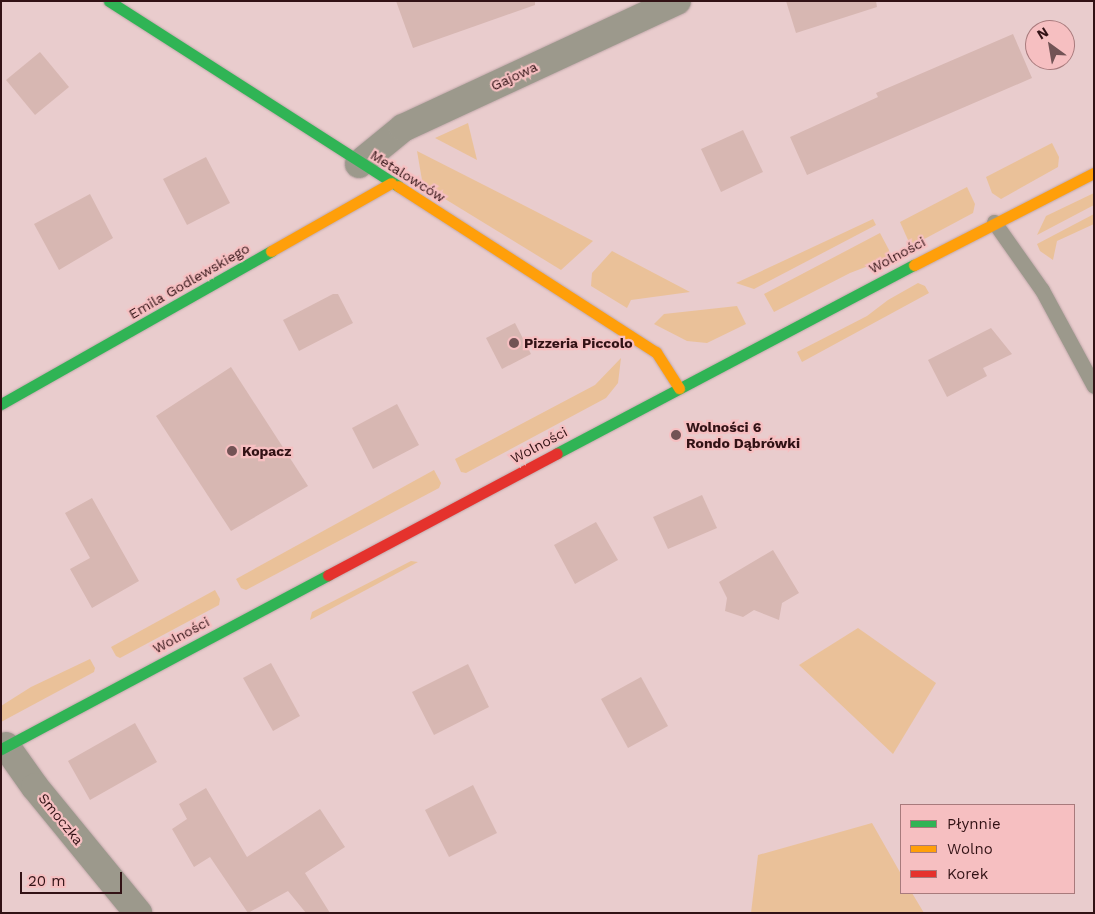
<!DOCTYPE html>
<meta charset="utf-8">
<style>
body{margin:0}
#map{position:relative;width:1095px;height:914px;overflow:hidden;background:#e9cccd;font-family:"Work Sans",sans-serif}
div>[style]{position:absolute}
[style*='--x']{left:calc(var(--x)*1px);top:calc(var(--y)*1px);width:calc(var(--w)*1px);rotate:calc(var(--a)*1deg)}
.green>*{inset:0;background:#eac199}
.building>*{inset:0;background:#d7b7b2}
.roads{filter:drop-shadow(0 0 1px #c2a9ab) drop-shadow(0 0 1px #c2a9ab)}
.lane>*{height:15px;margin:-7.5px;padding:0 7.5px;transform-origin:7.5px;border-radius:7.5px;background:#9c998c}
.street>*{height:28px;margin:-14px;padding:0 14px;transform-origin:14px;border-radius:14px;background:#9c998c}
.fast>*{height:11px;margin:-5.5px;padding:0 5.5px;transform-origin:5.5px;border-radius:5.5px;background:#30b455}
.slow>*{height:11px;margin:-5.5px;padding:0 5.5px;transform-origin:5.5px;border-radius:5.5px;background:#ff9f0a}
.jam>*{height:11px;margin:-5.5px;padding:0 5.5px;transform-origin:5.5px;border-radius:5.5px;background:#e5322d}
.dots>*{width:14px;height:14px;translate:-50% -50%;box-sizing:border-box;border:2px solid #f6bfc1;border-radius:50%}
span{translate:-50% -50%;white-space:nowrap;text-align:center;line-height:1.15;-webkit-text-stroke:4.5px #f6bfc1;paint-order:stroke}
.street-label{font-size:14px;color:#321215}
.poi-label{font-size:14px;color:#321215;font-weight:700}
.left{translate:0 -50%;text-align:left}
.frame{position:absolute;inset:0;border:2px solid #321215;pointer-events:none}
.legend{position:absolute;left:900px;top:804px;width:175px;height:90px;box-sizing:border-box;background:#f6bfc1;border:1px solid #a87a7c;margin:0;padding:6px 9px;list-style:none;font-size:15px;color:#321215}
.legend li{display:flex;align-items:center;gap:10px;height:25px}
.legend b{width:25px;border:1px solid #a87a7c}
.north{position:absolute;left:1025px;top:20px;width:50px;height:50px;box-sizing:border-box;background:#f6bfc1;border:1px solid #a87a7c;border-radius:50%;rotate:328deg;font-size:14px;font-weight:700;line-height:20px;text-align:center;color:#321215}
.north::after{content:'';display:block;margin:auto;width:18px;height:22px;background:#725355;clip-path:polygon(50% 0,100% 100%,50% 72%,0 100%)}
.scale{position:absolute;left:20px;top:872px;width:102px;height:22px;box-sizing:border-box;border:2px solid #321215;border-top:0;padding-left:6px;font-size:15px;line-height:18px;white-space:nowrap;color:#321215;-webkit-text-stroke:4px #f6bfc1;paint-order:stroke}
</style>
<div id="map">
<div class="green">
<div style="clip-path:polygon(468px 123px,477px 160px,435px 138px)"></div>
<div style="clip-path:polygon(1052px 143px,1059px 157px,1058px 167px,1001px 199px,992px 193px,986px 177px)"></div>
<div style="clip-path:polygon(417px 151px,533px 210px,593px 241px,561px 270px,432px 191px,422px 180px)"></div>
<div style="clip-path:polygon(967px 187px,975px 204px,973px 213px,915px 244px,908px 240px,900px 222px)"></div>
<div style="clip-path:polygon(1094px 193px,1094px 205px,1037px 235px,1046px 216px)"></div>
<div style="clip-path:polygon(1094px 214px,1094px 224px,1057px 241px,1053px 260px,1040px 251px,1037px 244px)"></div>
<div style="clip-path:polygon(873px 219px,876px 225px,754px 289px,736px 283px)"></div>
<div style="clip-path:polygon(880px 233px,889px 250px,889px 258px,850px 273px,774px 312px,764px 294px)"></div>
<div style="clip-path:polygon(612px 251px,690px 292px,631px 300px,627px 308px,591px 286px,592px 273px)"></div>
<div style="clip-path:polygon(918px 283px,925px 286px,929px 293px,802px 362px,797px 352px,867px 316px,888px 300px)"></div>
<div style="clip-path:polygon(737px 306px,746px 324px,707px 343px,687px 341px,654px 324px,664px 314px)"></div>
<div style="clip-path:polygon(621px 358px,618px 383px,606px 398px,466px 473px,461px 472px,455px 459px,595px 385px)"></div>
<div style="clip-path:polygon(434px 470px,441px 483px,439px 488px,246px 590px,241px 588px,236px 579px)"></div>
<div style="clip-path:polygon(411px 561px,418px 562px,310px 620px,312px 612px)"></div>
<div style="clip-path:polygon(215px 590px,220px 599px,219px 605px,120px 658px,116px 656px,111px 647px)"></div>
<div style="clip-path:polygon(858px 628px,936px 683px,893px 754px,799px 665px)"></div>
<div style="clip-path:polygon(90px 659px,95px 668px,94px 672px,1px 722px,1px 706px,31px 687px)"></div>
<div style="clip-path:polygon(872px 823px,901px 874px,901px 893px,912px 893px,924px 913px,751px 913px,758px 855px)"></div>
</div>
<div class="building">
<div style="clip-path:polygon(396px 1px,535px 1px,535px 5px,413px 48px)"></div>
<div style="clip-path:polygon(786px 1px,876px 1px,877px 7px,796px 33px)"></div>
<div style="clip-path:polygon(1013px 34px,1032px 78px,807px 175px,790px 137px,878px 97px,876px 93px)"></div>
<div style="clip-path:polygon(40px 52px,69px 87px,35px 115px,6px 80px)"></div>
<div style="clip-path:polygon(743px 130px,763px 172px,721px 192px,701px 149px)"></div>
<div style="clip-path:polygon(206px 157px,230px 203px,187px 225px,163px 179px)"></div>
<div style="clip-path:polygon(90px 194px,113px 238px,59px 270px,34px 224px)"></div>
<div style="clip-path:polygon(333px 294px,338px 294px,353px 323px,299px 351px,283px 320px)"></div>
<div style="clip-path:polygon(515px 323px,531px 354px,502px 369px,486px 338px)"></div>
<div style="clip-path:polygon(991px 328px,1012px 354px,983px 368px,987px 376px,947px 397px,928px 360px)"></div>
<div style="clip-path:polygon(231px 367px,308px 486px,231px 531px,156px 416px)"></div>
<div style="clip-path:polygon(397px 404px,419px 445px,373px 469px,352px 428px)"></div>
<div style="clip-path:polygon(702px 495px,717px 528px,668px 549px,653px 517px)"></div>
<div style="clip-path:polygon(92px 498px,139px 581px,92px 608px,70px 569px,90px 558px,65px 513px)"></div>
<div style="clip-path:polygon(596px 522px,618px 560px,575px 584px,554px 545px)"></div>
<div style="clip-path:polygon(773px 550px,799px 593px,782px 603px,779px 620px,754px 610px,743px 617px,725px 611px,727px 598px,719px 582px)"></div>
<div style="clip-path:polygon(271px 663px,300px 716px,273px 731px,243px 678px)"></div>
<div style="clip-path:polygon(468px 664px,489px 707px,434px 735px,412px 692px)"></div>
<div style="clip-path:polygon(641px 677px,668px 726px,628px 748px,601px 699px)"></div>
<div style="clip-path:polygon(135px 723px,157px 762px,90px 800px,68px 761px)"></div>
<div style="clip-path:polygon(473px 785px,497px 833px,449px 857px,425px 810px)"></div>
<div style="clip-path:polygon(206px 788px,247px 857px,320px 809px,345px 847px,305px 873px,330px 913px,306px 913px,288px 891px,248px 913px,210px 857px,194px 867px,172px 829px,187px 819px,179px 804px)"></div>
</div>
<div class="roads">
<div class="lane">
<div style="--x:994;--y:222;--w:83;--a:54.8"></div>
<div style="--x:1042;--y:290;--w:109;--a:61.6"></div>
</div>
<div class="street">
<div style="--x:359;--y:164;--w:57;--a:-39.3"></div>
<div style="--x:403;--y:128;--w:302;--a:-24.9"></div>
<div style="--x:6;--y:746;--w:50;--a:54.7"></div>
<div style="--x:35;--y:787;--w:163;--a:50.7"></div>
</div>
<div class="fast">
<div style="--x:109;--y:1;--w:343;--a:32.6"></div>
<div style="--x:1;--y:404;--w:310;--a:-29.5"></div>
<div style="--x:557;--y:453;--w:403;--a:-27.8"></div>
<div style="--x:1;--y:749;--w:370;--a:-28"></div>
</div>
<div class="slow">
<div style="--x:398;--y:186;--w:307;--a:32.8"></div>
<div style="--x:656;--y:352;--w:43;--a:57.4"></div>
<div style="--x:271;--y:251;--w:138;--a:-29.5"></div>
<div style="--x:914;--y:265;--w:202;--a:-27.1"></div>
</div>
<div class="jam">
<div style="--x:328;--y:575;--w:259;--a:-28"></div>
</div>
</div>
<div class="dots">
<div style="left:514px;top:343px;background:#725355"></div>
<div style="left:676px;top:435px;background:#725355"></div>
<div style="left:232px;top:451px;background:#725355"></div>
</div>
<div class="street-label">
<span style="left:514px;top:76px;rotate:-25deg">Gajowa</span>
<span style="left:408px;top:176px;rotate:32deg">Metalowców</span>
<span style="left:897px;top:255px;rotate:-28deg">Wolności</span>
<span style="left:189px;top:281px;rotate:-30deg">Emila Godlewskiego</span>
<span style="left:539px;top:445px;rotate:-28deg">Wolności</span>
<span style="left:181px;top:635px;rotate:-28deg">Wolności</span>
<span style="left:61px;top:819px;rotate:51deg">Smoczka</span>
</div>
<div class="poi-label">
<span class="left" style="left:524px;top:343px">Pizzeria Piccolo</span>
<span class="left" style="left:686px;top:435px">Wolności 6<br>Rondo Dąbrówki</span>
<span class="left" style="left:242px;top:451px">Kopacz</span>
</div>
<div class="frame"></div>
<ul class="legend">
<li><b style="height:6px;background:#30b455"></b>Płynnie</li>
<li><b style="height:6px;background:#ff9f0a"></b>Wolno</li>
<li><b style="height:6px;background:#e5322d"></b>Korek</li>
</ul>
<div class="north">N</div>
<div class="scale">20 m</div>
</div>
